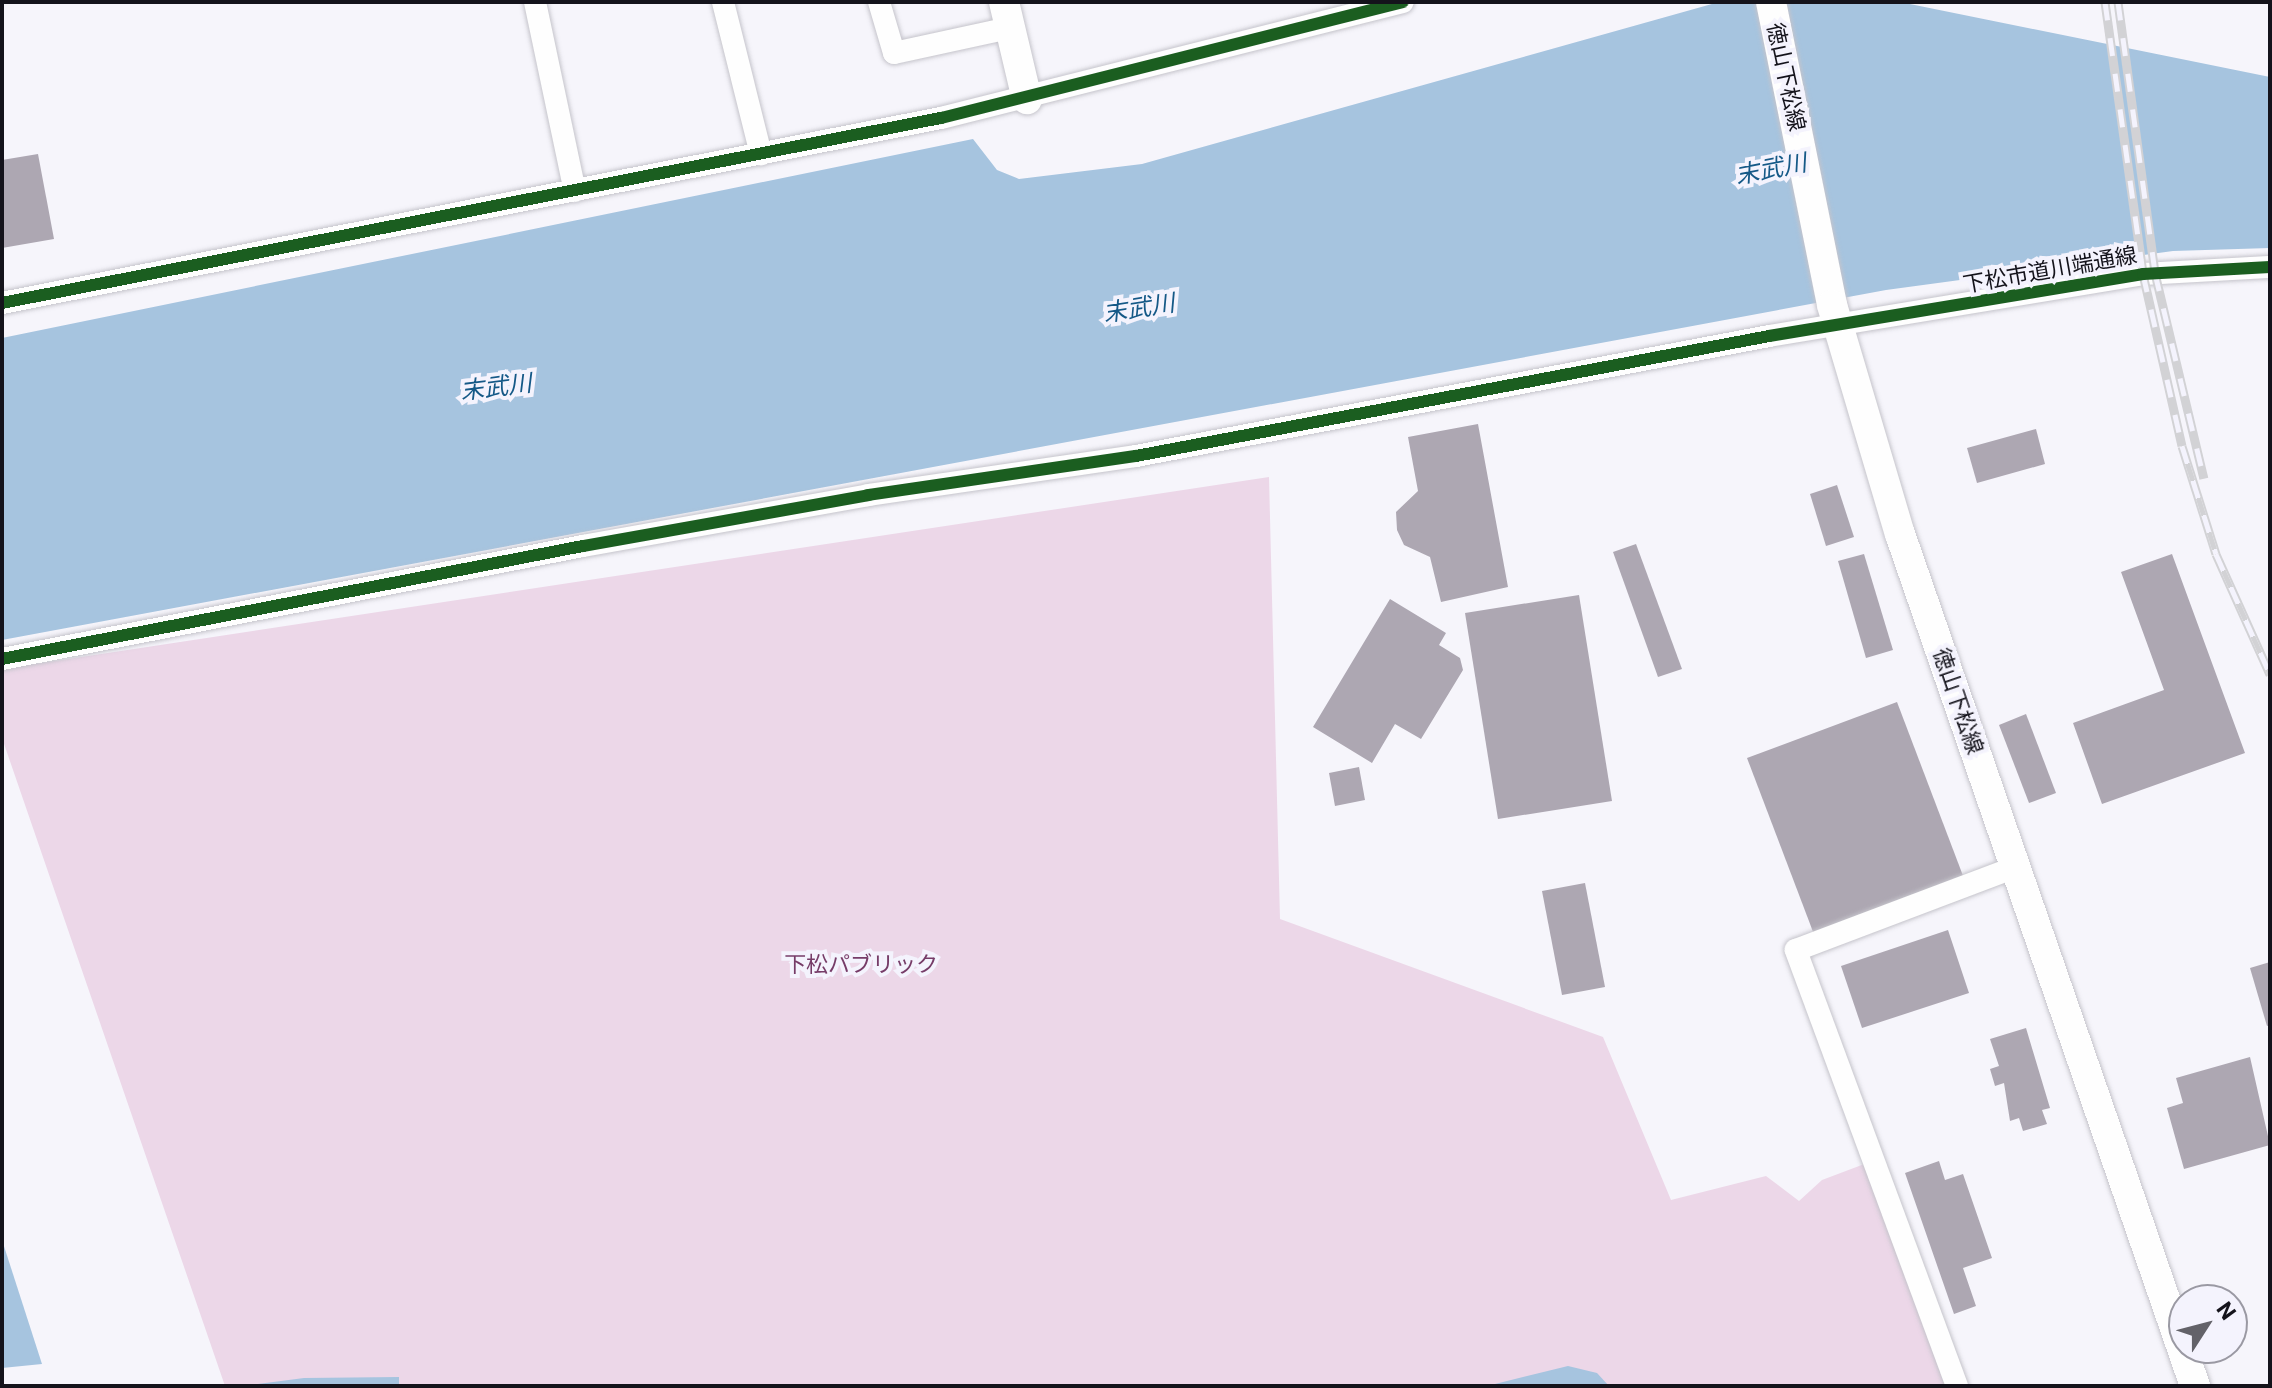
<!DOCTYPE html>
<meta charset="utf-8">
<style>
body{margin:0}
#map{position:relative;width:2272px;height:1388px;overflow:hidden;background:#f6f5fb;font-family:Roboto,"Noto Sans JP",sans-serif}
div>[style]{position:absolute}
[style*='--x']{left:calc(var(--x)*1px);top:calc(var(--y)*1px);width:calc(var(--w)*1px);rotate:calc(var(--a)*1deg)}
.green>*{inset:0;background:#ecd7e8}
.water>*{inset:0;background:#a6c4df}
.building>*{inset:0;background:#ada7b2}
.roads{filter:drop-shadow(0 0 2px #c5c4cb) drop-shadow(0 0 2px #c5c4cb)}
.street>*{height:22px;margin:-11px;padding:0 11px;transform-origin:11px;border-radius:11px;background:#fefefe}
.secondary>*{height:30px;margin:-15px;padding:0 15px;transform-origin:15px;border-radius:15px;background:#fefefe}
.rail>*{height:9px;margin-top:-4.5px;transform-origin:0;background:repeating-linear-gradient(90deg,#f4f3fd 0 18px,#d2d2d5 0 36px);box-sizing:border-box;border-block:2px solid #d2d2d5}
.cycleway>*{height:12px;margin:-6px;padding:0 6px;transform-origin:6px;border-radius:6px;background:#1b5e20}
span{translate:-50% -50%;white-space:nowrap;text-align:center;line-height:1.15;-webkit-text-stroke:8px #f4f3fd;paint-order:stroke}
.street-label{font-size:22px;color:#14131b}
.park-label{font-size:22px;color:#763c68}
.water-label{font-size:24px;color:#155987;font-style:italic}
.frame{position:absolute;inset:0;border:4px solid #14131b;pointer-events:none}
.north{position:absolute;left:2168px;top:1284px;width:80px;height:80px;box-sizing:border-box;background:#f4f3fd;border:2px solid #9a99a3;border-radius:50%;rotate:54deg;font-size:22px;font-weight:700;line-height:32px;text-align:center;color:#14131b}
.north::after{content:'';display:block;margin:auto;width:28px;height:36px;background:#636269;clip-path:polygon(50% 0,100% 100%,50% 72%,0 100%)}
</style>
<div id="map">
<div class="green">
<div style="clip-path:polygon(1269px 477px,1280px 919px,1603px 1037px,1671px 1200px,1766px 1176px,1799px 1201px,1822px 1180px,1867px 1163px,1945px 1386px,225px 1386px,2px 738px,2px 669px)"></div>
</div>
<div class="water">
<div style="clip-path:polygon(1719px 2px,1900px 2px,2270px 77px,2270px 248px,2173px 251px,1886px 290px,2px 640px,2px 338px,973px 139px,997px 170px,1019px 179px,1142px 164px)"></div>
<div style="clip-path:polygon(2px 1240px,42px 1364px,2px 1368px)"></div>
<div style="clip-path:polygon(1568px 1366px,1597px 1373px,1609px 1386px,1487px 1386px)"></div>
<div style="clip-path:polygon(399px 1377px,399px 1386px,242px 1386px,304px 1378px)"></div>
</div>
<div class="building">
<div style="clip-path:polygon(38px 154px,54px 239px,2px 248px,2px 160px)"></div>
<div style="clip-path:polygon(1478px 424px,1508px 587px,1441px 602px,1430px 557px,1404px 545px,1397px 530px,1396px 512px,1418px 491px,1408px 437px)"></div>
<div style="clip-path:polygon(2036px 429px,2045px 464px,1977px 483px,1967px 448px)"></div>
<div style="clip-path:polygon(1837px 485px,1854px 537px,1826px 546px,1810px 494px)"></div>
<div style="clip-path:polygon(1636px 544px,1682px 669px,1658px 677px,1613px 552px)"></div>
<div style="clip-path:polygon(1864px 554px,1893px 650px,1866px 658px,1838px 561px)"></div>
<div style="clip-path:polygon(2172px 554px,2245px 753px,2102px 804px,2073px 723px,2164px 690px,2121px 572px)"></div>
<div style="clip-path:polygon(1579px 595px,1612px 801px,1498px 819px,1465px 613px)"></div>
<div style="clip-path:polygon(1390px 599px,1446px 633px,1439px 645px,1460px 658px,1463px 670px,1421px 739px,1395px 724px,1372px 763px,1313px 727px)"></div>
<div style="clip-path:polygon(1897px 702px,1965px 881px,1815px 937px,1747px 758px)"></div>
<div style="clip-path:polygon(2026px 714px,2056px 793px,2029px 803px,1999px 725px)"></div>
<div style="clip-path:polygon(1359px 767px,1365px 800px,1335px 806px,1329px 773px)"></div>
<div style="clip-path:polygon(1585px 883px,1605px 987px,1562px 995px,1542px 891px)"></div>
<div style="clip-path:polygon(1948px 930px,1969px 993px,1862px 1028px,1841px 966px)"></div>
<div style="clip-path:polygon(2270px 962px,2270px 1025px,2267px 1026px,2250px 968px)"></div>
<div style="clip-path:polygon(2026px 1028px,2050px 1108px,2042px 1110px,2047px 1124px,2023px 1131px,2019px 1118px,2010px 1121px,2004px 1083px,1995px 1086px,1990px 1069px,1999px 1066px,1990px 1039px)"></div>
<div style="clip-path:polygon(2250px 1057px,2270px 1145px,2184px 1169px,2167px 1108px,2183px 1103px,2176px 1078px)"></div>
<div style="clip-path:polygon(1939px 1161px,1945px 1180px,1963px 1174px,1992px 1258px,1963px 1268px,1976px 1306px,1954px 1314px,1905px 1173px)"></div>
</div>
<div class="roads">
<div class="street">
<div style="--x:535;--y:2;--w:193;--a:78.1"></div>
<div style="--x:723;--y:2;--w:157;--a:76"></div>
<div style="--x:879;--y:2;--w:53;--a:73.6"></div>
<div style="--x:894;--y:53;--w:119;--a:-12.2"></div>
<div style="--x:2;--y:303;--w:957;--a:-11.15"></div>
<div style="--x:941;--y:118;--w:476;--a:-14.1"></div>
<div style="--x:2;--y:659;--w:592;--a:-11.01"></div>
<div style="--x:583;--y:546;--w:290;--a:-10.1"></div>
<div style="--x:868;--y:495;--w:271;--a:-8.3"></div>
<div style="--x:1136;--y:456;--w:644;--a:-10.73"></div>
<div style="--x:1769;--y:336;--w:379;--a:-9.4"></div>
<div style="--x:2143;--y:274;--w:127;--a:-3.2"></div>
<div style="--x:1957;--y:1386;--w:465;--a:-110.3"></div>
<div style="--x:1796;--y:950;--w:235;--a:-20.7"></div>
</div>
<div class="secondary">
<div style="--x:1004;--y:2;--w:100;--a:76.7"></div>
<div style="--x:1771;--y:2;--w:309;--a:78.6"></div>
<div style="--x:1832;--y:305;--w:239;--a:73.5"></div>
<div style="--x:1900;--y:534;--w:902;--a:70.9"></div>
</div>
</div>
<div class="rail">
<div style="--x:2105;--y:2;--w:275;--a:82"></div>
<div style="--x:2143;--y:274;--w:176;--a:77.2"></div>
<div style="--x:2182;--y:446;--w:113;--a:72.5"></div>
<div style="--x:2216;--y:554;--w:132;--a:65.8"></div>
<div style="--x:2118;--y:2;--w:274;--a:82.2"></div>
<div style="--x:2155;--y:273;--w:211;--a:76.6"></div>
</div>
<div class="cycleway">
<div style="--x:2;--y:303;--w:957;--a:-11.15"></div>
<div style="--x:941;--y:118;--w:476;--a:-14.1"></div>
<div style="--x:2;--y:659;--w:592;--a:-11.01"></div>
<div style="--x:583;--y:546;--w:290;--a:-10.1"></div>
<div style="--x:868;--y:495;--w:271;--a:-8.3"></div>
<div style="--x:1136;--y:456;--w:644;--a:-10.73"></div>
<div style="--x:1769;--y:336;--w:379;--a:-9.4"></div>
<div style="--x:2143;--y:274;--w:127;--a:-3.2"></div>
</div>
<div class="street-label">
<span style="left:1786px;top:77px;rotate:78deg">徳山下松線</span>
<span style="left:2050px;top:270px;rotate:-10deg">下松市道川端通線</span>
<span style="left:1958px;top:701px;rotate:71deg">徳山下松線</span>
</div>
<div class="park-label">
<span style="left:861px;top:965px">下松パブリック</span>
</div>
<div class="water-label">
<span style="left:1771px;top:170px;rotate:-11deg">末武川</span>
<span style="left:1139px;top:309px;rotate:-9deg">末武川</span>
<span style="left:496px;top:388px;rotate:-7deg">末武川</span>
</div>
<div class="frame"></div>
<div class="north">N</div>
</div>
